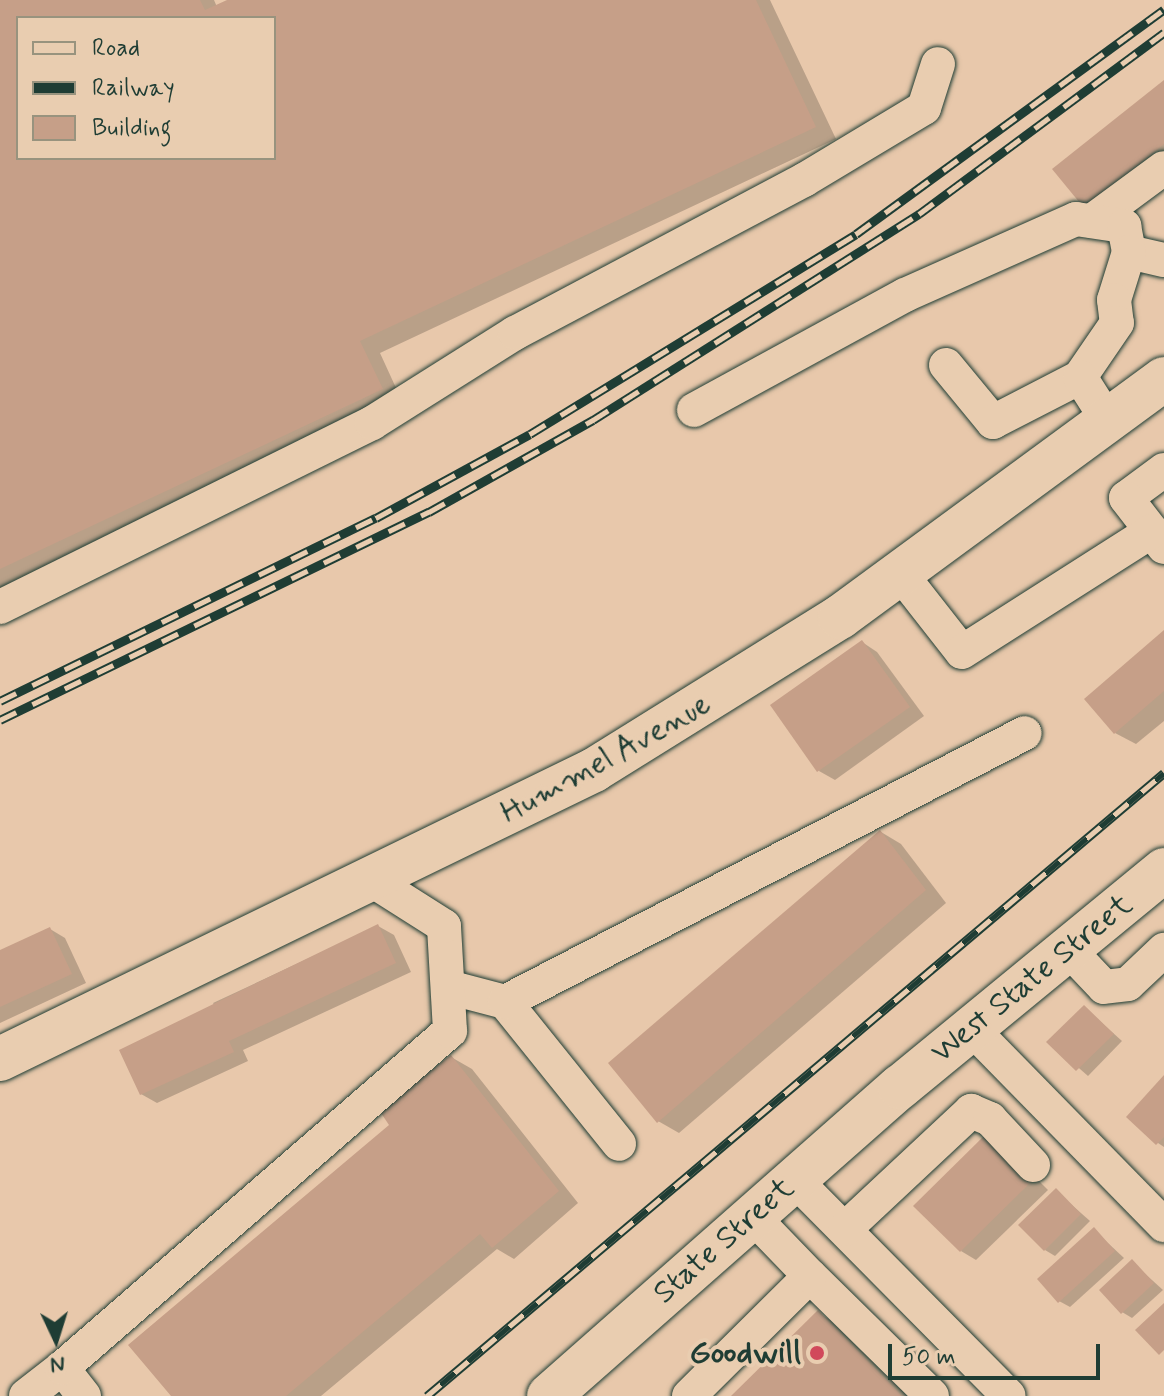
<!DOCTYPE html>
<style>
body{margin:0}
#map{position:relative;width:1164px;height:1396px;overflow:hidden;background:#e8c8ab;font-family:Mynerve,sans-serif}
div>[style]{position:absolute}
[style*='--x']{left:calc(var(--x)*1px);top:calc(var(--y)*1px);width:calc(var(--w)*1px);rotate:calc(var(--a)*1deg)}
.shadow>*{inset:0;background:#0003}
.building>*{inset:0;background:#c69f88}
.roads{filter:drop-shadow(0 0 2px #1f3d34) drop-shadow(0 0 2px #1f3d34)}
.minor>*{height:34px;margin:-17px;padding:0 17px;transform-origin:17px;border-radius:17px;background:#e9cdb0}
.major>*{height:44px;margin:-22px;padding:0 22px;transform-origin:22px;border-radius:22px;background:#e9cdb0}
.rail>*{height:9px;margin-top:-4.5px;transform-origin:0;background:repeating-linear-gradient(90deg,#e9cdb0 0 18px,#1f3d34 0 36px);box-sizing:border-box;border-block:2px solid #1f3d34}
.dots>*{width:22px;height:22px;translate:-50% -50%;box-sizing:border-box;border:4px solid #e9cdb0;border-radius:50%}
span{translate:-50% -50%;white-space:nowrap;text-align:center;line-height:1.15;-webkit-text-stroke:8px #e9cdb0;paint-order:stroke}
.street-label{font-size:32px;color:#1f3d34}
.poi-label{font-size:32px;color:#1f3d34;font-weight:700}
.right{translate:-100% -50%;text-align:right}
.legend{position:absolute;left:16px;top:16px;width:260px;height:144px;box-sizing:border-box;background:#e9cdb0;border:2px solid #98937e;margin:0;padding:10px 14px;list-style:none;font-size:24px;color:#1f3d34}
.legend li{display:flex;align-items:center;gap:16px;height:40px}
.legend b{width:40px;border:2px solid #98937e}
.north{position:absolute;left:16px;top:1300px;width:80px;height:80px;-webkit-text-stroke:6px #e9cdb0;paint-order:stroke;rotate:176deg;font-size:22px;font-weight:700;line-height:32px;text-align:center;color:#1f3d34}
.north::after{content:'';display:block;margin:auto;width:28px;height:36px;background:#1f3d34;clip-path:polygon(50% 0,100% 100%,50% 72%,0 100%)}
.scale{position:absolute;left:888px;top:1344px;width:212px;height:36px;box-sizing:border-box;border:4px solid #1f3d34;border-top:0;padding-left:10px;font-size:24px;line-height:28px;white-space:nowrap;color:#1f3d34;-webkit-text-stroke:6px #e9cdb0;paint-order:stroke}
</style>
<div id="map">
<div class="shadow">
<div style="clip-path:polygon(evenodd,0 0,214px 0,217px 7px,232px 0,770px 0,836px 139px,380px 353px,402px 401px,0 590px,0 0,18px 18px,274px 18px,274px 158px,18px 158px,18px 18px)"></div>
<div style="clip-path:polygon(1164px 82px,1164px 172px,1085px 206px)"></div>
<div style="clip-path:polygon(1164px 633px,1164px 721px,1136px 744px,1115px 733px)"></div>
<div style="clip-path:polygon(862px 642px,877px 652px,924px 716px,835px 780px,819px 771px)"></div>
<div style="clip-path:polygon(881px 832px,901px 844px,946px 903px,679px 1133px,658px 1121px)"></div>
<div style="clip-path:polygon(378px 926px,394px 935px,411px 972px,243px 1050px,248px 1061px,157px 1103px,141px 1094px,216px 1008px,213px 1003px)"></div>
<div style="clip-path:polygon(50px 929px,65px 938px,86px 983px,0 1023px,0 952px)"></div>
<div style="clip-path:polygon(1084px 1007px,1122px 1041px,1088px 1076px,1049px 1042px)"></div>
<div style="clip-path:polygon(451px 1057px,472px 1069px,578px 1203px,514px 1259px,497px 1249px,321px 1396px,174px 1396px)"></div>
<div style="clip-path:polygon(1164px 1078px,1164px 1147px,1158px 1143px)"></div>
<div style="clip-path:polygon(1003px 1145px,1048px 1190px,976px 1260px,961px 1251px)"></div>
<div style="clip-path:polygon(1056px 1191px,1090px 1221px,1055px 1256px,1045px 1250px)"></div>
<div style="clip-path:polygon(1094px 1230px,1124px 1258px,1070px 1307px,1059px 1301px)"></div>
<div style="clip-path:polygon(1132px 1262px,1163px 1290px,1132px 1318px,1122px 1312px)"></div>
<div style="clip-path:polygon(818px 1313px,834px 1322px,908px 1396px,734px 1396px)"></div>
</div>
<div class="building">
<div style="clip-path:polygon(evenodd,0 0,200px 0,205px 10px,227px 0,756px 0,816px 127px,360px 341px,383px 389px,0 569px,0 0,18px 18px,274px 18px,274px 158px,18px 158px,18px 18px)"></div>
<div style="clip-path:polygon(1164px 80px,1164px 144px,1084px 208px,1052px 169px)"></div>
<div style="clip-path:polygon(1164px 630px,1164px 691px,1114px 734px,1084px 699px)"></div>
<div style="clip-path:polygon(862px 640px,910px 707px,817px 772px,770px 705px)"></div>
<div style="clip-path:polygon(880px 830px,926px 890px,657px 1123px,608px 1063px)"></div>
<div style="clip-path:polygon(378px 924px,396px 963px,229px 1041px,234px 1052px,140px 1095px,119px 1050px)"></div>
<div style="clip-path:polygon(50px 927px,72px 974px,0 1007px,0 950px)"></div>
<div style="clip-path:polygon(1084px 1005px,1114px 1034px,1076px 1071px,1046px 1042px)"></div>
<div style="clip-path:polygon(451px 1055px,559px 1191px,492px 1248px,480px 1234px,286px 1396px,171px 1396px,128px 1345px,389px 1125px,379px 1110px)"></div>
<div style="clip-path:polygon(1164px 1075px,1164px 1137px,1156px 1145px,1126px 1117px)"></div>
<div style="clip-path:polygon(987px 1133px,1033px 1180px,960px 1252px,913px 1206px)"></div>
<div style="clip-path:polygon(1056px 1188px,1081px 1214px,1044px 1251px,1018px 1225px)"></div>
<div style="clip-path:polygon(1094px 1227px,1115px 1251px,1058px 1303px,1037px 1279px)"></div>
<div style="clip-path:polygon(1132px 1259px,1154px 1283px,1121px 1314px,1099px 1290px)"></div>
<div style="clip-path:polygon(1164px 1303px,1164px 1350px,1159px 1355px,1135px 1330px)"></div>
<div style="clip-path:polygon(818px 1310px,902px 1396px,731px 1396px)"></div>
</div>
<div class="roads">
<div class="minor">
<div style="--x:1092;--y:221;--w:89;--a:-36.4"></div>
<div style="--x:1129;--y:252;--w:36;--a:13"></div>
<div style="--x:946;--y:365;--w:74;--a:50.5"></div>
<div style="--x:993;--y:422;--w:98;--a:-27.3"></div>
<div style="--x:694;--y:410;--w:240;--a:-28.6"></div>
<div style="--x:905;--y:295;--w:187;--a:-24"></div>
<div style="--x:1076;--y:219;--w:49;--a:8.3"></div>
<div style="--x:1124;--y:226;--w:26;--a:79"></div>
<div style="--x:1129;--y:252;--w:50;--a:107.4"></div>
<div style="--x:1114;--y:300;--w:23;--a:83"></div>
<div style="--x:1117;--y:323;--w:65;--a:124.4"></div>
<div style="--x:1080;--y:377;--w:52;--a:57.5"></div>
<div style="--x:1164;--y:470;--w:47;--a:143.6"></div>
<div style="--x:1126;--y:498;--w:62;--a:52.2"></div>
<div style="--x:900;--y:573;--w:100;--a:51.9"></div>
<div style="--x:962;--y:652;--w:225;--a:-32.5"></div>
<div style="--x:0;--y:607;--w:415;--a:-26.3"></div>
<div style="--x:372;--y:423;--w:169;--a:-32.2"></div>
<div style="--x:515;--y:333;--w:327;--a:-27.9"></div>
<div style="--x:804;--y:180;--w:140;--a:-31"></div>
<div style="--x:924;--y:108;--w:46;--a:-72.3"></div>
<div style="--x:1068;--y:949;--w:52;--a:46.5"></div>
<div style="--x:1104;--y:987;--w:24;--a:-7"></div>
<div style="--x:1128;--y:984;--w:50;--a:-43.4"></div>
<div style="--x:448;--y:987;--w:59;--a:14.7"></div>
<div style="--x:505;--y:1002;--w:182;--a:51.2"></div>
<div style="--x:505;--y:1002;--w:585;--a:-27.35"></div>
<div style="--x:971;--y:1028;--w:276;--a:45.6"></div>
<div style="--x:794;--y:1179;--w:305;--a:45.3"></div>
<div style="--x:845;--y:1229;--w:173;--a:-43.1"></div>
<div style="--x:971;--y:1111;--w:21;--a:23"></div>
<div style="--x:990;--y:1119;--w:63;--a:46.9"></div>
<div style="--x:810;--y:1276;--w:171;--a:44.5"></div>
<div style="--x:26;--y:1396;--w:46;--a:-37.9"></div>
<div style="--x:84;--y:1396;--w:36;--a:-128"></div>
<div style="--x:62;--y:1368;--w:514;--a:-40.98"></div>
<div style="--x:450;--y:1031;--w:105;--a:-93.3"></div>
<div style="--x:444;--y:926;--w:84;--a:-147.6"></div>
<div style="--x:689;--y:1396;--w:170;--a:-44.8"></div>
<div style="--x:810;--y:1276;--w:82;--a:-134"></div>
</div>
<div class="major">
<div style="--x:0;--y:1059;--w:661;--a:-25.94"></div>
<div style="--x:594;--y:770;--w:290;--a:-31.9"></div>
<div style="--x:840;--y:617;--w:402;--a:-36.3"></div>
<div style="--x:549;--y:1396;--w:468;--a:-41.4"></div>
<div style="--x:900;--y:1087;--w:342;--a:-39.4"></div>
</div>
</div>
<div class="rail">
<div style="--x:0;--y:701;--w:418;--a:-26"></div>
<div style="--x:376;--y:518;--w:175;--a:-28.6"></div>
<div style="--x:530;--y:434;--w:382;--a:-31.5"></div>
<div style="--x:856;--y:234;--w:381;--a:-36.1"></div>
<div style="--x:0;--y:720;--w:477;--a:-25.9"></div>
<div style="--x:429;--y:512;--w:188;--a:-29.3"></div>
<div style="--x:593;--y:420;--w:386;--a:-32.3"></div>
<div style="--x:919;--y:214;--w:305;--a:-36.5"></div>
<div style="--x:427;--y:1396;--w:965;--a:-40.21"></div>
</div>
<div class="dots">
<div style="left:817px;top:1353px;background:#d1495b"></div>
</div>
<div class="street-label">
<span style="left:606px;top:759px;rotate:-29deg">Hummel Avenue</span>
<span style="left:1032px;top:979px;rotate:-39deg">West State Street</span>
<span style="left:724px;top:1241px;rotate:-41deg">State Street</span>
</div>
<div class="poi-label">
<span class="right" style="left:801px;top:1353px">Goodwill</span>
</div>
<ul class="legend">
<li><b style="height:10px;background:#e9cdb0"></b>Road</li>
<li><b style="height:10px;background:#1f3d34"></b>Railway</li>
<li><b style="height:22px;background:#c69f88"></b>Building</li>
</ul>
<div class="north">N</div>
<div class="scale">50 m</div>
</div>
